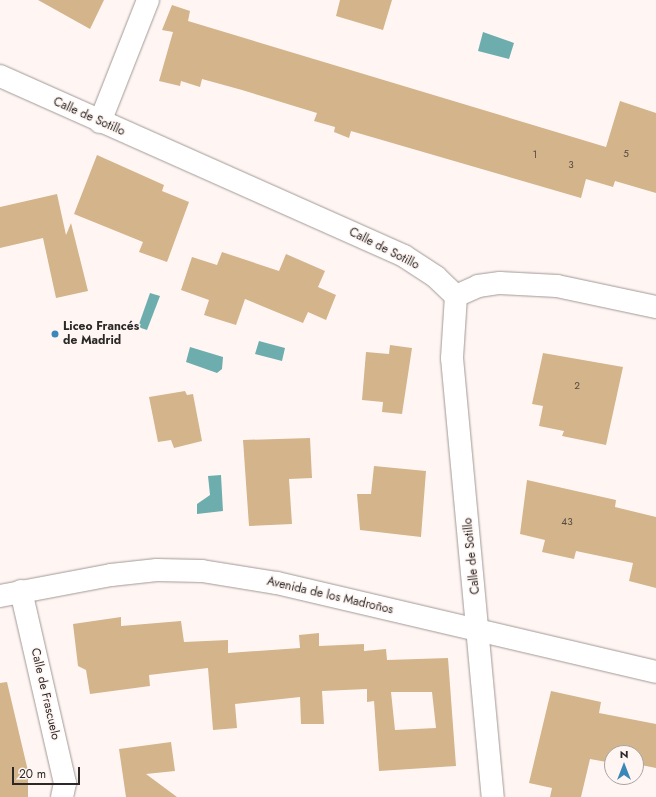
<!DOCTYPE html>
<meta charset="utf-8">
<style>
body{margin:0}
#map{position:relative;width:656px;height:797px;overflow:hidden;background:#fff6f3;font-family:Jost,sans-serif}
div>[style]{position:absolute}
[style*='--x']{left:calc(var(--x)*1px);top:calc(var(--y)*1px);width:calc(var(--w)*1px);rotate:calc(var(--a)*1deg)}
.water>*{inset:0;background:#6eadae}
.building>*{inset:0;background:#d3b48b}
.roads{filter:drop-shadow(0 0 1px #a19996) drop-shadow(0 0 1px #a19996)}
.minor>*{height:22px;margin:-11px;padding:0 11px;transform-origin:11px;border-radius:11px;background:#fff}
.tertiary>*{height:22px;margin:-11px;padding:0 11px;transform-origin:11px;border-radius:11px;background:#fff}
.dots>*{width:11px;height:11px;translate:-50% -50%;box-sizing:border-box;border:2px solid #fff6f3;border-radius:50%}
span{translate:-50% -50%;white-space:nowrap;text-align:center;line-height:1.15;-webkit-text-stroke:3px #fff6f3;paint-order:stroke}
.number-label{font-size:10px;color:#554b40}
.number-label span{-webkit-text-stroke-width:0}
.street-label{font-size:12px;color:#2b2827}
.poi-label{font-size:12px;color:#2b2827;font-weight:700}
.left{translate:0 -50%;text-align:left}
.north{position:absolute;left:604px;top:745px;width:40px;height:40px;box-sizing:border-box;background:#fff6f3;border:1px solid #aaa4a1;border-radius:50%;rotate:0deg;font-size:11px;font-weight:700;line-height:16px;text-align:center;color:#2b2827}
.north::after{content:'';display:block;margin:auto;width:14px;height:18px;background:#3c87ba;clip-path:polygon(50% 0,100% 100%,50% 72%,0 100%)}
.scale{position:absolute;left:12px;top:767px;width:68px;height:18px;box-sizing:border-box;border:2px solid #2b2827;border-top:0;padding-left:5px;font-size:12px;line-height:14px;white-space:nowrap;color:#2b2827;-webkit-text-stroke:3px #fff6f3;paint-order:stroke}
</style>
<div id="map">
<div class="water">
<div style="clip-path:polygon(483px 32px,514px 43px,509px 59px,478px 51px)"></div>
<div style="clip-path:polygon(150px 293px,160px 296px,147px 330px,138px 327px)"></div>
<div style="clip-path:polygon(259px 341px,285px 348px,282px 361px,255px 354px)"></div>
<div style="clip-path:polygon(190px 347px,223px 357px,222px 369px,217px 373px,186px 362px)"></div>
<div style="clip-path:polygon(221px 475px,223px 511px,197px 514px,197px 504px,210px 495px,208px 476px)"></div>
</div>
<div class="building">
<div style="clip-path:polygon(38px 0,104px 0,90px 29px)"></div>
<div style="clip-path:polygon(340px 0,392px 0,383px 30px,336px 16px)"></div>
<div style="clip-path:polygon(172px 5px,190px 11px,188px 21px,606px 147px,620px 101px,656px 113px,656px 193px,615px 181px,613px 187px,586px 179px,581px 198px,351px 131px,349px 138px,334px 132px,335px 127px,314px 121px,317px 113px,242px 90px,202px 79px,200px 87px,181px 81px,180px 86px,159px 81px,173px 32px,162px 30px)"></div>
<div style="clip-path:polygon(97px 155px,164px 185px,162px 191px,189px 202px,167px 262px,139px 252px,143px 242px,74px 214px)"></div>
<div style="clip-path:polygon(57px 194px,66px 235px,71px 223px,88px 291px,56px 298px,43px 238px,0 248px,0 207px)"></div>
<div style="clip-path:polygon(222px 252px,279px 271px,286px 254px,325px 271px,318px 287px,336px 295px,326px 320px,308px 312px,303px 323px,245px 299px,236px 325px,204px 315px,209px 300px,181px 290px,192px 257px,217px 265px)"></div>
<div style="clip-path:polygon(390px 345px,412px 348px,402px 414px,382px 412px,383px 402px,362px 400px,366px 352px,389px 354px)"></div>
<div style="clip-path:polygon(543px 353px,623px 367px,606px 445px,562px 436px,564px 431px,539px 426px,543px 406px,532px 404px)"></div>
<div style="clip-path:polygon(185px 391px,187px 395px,193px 394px,202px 441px,174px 448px,171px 440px,158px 442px,149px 397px)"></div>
<div style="clip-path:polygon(310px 438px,312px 478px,289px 479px,292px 524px,249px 526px,243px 440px)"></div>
<div style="clip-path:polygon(374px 466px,426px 471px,421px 537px,360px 530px,357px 494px,371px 494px)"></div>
<div style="clip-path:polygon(527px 480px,616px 500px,615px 507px,656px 517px,656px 588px,629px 581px,633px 563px,576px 551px,574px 559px,542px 552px,545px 540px,520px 534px)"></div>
<div style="clip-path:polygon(evenodd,121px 617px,121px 626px,181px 621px,184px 642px,228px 640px,228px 653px,300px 648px,299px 635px,319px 633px,319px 646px,364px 644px,364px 651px,386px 649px,387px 660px,448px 658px,456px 766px,379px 771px,374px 701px,367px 702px,367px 689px,322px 691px,324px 724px,301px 724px,300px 697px,235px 704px,237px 728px,213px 730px,208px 668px,149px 675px,150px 686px,90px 694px,86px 670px,78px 666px,73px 624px,121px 617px,391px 692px,432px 692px,436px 728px,395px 730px,391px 692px)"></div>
<div style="clip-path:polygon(7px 682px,28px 771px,28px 797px,0 797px,0 683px)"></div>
<div style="clip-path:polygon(551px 691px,601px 702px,599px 713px,656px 724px,656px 768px,636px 764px,636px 753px,612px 753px,612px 763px,590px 759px,581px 797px,550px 797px,552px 788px,529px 783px)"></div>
<div style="clip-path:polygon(171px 742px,175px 771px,146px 774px,177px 797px,126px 797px,119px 749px)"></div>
</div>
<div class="roads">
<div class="minor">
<div style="--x:0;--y:76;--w:442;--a:24"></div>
<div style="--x:404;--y:256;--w:38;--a:33"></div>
<div style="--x:436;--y:277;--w:28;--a:44"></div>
<div style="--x:100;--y:122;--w:131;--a:-68.5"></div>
<div style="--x:456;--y:296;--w:62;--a:93.7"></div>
<div style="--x:452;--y:358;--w:441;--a:84.7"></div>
<div style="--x:456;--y:296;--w:24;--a:-24"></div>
<div style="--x:478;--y:286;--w:22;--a:-8"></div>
<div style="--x:500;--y:283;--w:57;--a:3"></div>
<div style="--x:557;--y:286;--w:101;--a:12"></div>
<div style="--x:21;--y:591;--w:197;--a:77.1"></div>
<div style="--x:65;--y:783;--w:14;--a:102"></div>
</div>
<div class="tertiary">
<div style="--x:0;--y:596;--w:113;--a:-10.7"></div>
<div style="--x:111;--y:575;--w:46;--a:-6.2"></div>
<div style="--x:157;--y:570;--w:45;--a:1.3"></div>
<div style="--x:202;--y:571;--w:76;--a:9.1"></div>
<div style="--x:277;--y:583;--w:389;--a:13.2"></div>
</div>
</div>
<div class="dots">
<div style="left:55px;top:334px;background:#3c87ba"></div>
</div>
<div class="number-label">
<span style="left:626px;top:154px">5</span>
<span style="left:535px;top:155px">1</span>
<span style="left:571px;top:165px">3</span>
<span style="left:577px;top:386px">2</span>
<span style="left:567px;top:522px">43</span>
</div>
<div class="street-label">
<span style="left:89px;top:117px;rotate:24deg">Calle de Sotillo</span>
<span style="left:384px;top:249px;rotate:27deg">Calle de Sotillo</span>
<span style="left:472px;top:556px;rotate:-96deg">Calle de Sotillo</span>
<span style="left:330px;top:596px;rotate:13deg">Avenida de los Madroños</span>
<span style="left:45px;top:694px;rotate:77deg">Calle de Frascuelo</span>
</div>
<div class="poi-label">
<span class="left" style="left:63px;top:334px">Liceo Francés<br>de Madrid</span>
</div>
<div class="north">N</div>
<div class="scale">20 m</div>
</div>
